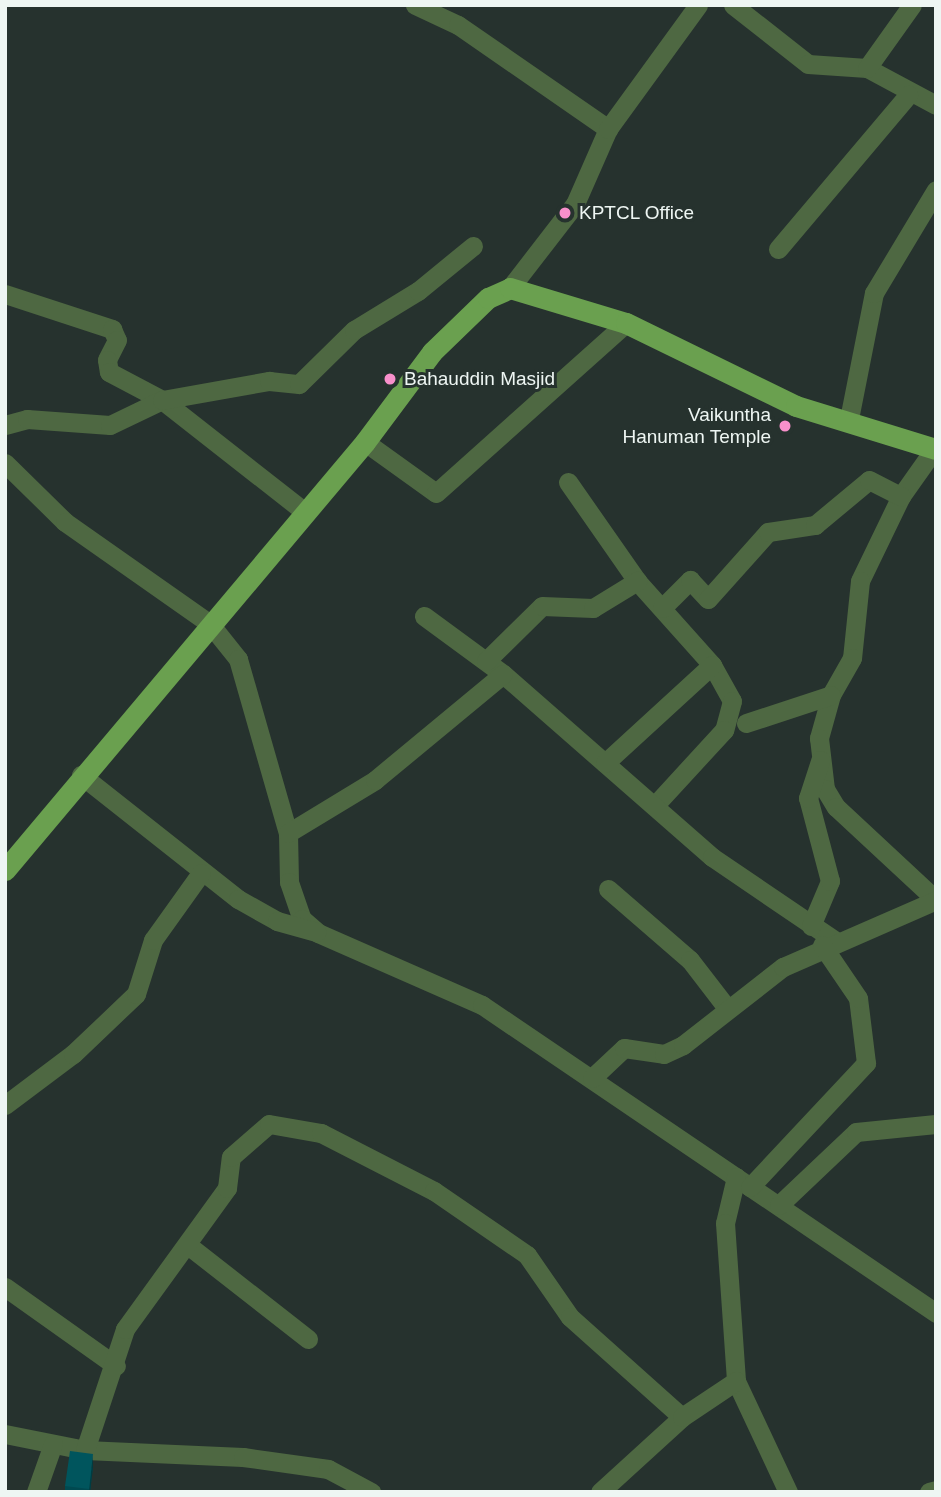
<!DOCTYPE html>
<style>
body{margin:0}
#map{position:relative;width:941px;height:1497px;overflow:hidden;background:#26322e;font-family:Arial,sans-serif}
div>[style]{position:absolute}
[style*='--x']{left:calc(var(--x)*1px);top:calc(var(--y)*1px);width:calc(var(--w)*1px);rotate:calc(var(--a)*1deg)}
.minor>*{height:19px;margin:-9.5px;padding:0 9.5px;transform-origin:9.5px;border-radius:9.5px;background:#4e6842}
.major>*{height:21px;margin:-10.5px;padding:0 10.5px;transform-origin:10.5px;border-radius:10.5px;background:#6aa04f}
.wall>*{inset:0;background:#004950}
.shaded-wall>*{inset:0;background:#003c41}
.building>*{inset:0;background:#00555d}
.dots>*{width:19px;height:19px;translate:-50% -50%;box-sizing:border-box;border:4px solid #26322e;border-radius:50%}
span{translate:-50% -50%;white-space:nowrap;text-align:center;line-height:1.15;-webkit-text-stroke:6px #26322e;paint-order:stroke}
.poi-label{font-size:19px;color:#eef6f3}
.left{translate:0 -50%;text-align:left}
.right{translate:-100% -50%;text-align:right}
.frame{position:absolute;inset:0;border:7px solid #eef6f3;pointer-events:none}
</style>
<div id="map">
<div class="minor">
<div style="--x:415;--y:5;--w:47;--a:24.9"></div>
<div style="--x:458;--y:25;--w:183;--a:34.7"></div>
<div style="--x:733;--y:5;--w:95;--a:38.2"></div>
<div style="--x:808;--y:64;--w:59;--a:3.9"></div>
<div style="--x:867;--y:68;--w:78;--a:28.2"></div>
<div style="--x:867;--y:68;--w:77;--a:-54.5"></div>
<div style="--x:778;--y:249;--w:202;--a:-49.8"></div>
<div style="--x:510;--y:288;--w:106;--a:-52.3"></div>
<div style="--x:575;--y:204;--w:82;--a:-66.3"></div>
<div style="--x:608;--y:129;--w:153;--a:-54"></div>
<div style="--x:5;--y:294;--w:113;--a:18.1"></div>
<div style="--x:112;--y:329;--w:12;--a:66"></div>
<div style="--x:117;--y:340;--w:22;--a:117"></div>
<div style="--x:107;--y:360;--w:12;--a:81"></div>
<div style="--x:109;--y:372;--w:60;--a:27.8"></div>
<div style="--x:162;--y:400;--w:182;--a:38.1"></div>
<div style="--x:849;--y:419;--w:128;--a:-78.8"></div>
<div style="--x:874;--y:293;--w:120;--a:-59"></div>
<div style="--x:5;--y:425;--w:23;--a:-15"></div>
<div style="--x:27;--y:419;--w:83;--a:4.1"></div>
<div style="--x:110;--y:425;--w:58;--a:-25.7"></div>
<div style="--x:162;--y:400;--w:109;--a:-10.1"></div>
<div style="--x:269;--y:381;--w:30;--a:6"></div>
<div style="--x:299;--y:384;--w:77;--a:-44.5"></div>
<div style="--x:354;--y:330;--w:75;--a:-31.4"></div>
<div style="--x:418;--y:291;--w:71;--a:-39.3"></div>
<div style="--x:365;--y:442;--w:87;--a:35.7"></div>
<div style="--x:436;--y:493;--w:255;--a:-41.8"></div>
<div style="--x:935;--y:448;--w:59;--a:125.3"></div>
<div style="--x:901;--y:496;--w:94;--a:115.8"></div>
<div style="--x:860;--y:581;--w:77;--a:95.9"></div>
<div style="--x:852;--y:658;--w:43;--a:119.6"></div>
<div style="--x:831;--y:695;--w:45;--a:105.6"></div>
<div style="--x:819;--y:738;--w:51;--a:83.3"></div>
<div style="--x:825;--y:789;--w:21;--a:59"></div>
<div style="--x:836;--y:807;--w:137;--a:42.9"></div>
<div style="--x:5;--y:463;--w:84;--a:44.5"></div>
<div style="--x:65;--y:522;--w:177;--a:35.1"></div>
<div style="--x:210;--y:624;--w:45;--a:51.3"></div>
<div style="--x:238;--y:659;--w:181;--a:74"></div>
<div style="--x:288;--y:833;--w:49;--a:88.8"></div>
<div style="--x:289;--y:882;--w:39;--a:71"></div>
<div style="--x:302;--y:919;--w:21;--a:41"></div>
<div style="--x:318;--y:933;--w:179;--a:23.7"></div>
<div style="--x:482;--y:1005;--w:549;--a:34.15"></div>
<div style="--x:568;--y:482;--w:121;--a:55.1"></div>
<div style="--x:637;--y:581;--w:113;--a:48.2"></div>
<div style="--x:712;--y:665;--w:41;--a:60.9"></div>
<div style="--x:732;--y:701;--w:30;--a:105"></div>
<div style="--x:724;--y:730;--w:103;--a:132.6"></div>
<div style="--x:662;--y:608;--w:40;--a:-45"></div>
<div style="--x:690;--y:580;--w:26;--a:47"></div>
<div style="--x:708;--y:599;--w:90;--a:-48.2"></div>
<div style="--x:768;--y:532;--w:48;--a:-8.5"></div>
<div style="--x:815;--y:525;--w:70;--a:-39.8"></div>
<div style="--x:869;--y:480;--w:36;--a:27"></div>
<div style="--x:424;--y:616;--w:98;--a:36.3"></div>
<div style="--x:503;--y:674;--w:278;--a:41.2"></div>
<div style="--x:712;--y:857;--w:148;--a:34.2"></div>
<div style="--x:486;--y:661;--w:78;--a:-44.5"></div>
<div style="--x:542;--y:606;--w:51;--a:2.2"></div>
<div style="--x:593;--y:608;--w:52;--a:-31.5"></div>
<div style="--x:746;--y:723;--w:89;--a:-18.2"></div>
<div style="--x:605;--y:763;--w:145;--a:-42.5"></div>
<div style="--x:81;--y:775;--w:200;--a:38.3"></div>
<div style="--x:238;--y:899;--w:45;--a:29.4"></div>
<div style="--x:277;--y:921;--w:41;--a:15.8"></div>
<div style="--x:288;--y:833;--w:102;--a:-31.3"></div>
<div style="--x:375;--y:780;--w:166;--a:-39.6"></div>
<div style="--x:608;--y:889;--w:108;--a:40.9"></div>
<div style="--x:690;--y:960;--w:61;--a:52.4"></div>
<div style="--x:811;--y:926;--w:49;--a:-67.1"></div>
<div style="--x:830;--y:881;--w:86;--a:-104.8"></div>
<div style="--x:808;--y:798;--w:40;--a:-72"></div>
<div style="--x:592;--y:1078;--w:44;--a:-43.2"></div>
<div style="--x:624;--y:1048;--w:40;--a:8.5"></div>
<div style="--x:664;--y:1054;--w:21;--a:-25"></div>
<div style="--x:683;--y:1045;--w:127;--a:-38"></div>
<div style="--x:783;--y:967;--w:167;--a:-23.6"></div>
<div style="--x:5;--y:1105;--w:85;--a:-36.9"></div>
<div style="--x:73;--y:1054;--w:87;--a:-43.6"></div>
<div style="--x:136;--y:994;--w:57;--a:-72.5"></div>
<div style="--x:153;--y:940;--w:82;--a:-54.4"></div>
<div style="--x:736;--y:1177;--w:47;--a:103.4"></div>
<div style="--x:725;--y:1223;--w:158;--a:86"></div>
<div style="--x:736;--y:1381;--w:123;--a:64.9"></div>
<div style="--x:750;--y:1187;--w:170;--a:-46.9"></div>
<div style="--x:866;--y:1063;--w:65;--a:-97"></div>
<div style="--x:858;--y:998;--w:64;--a:-124.2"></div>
<div style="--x:779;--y:1205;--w:106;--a:-43.5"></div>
<div style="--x:856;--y:1132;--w:80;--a:-5.7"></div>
<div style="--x:189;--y:1246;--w:151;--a:38"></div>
<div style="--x:5;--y:1287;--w:136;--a:35.4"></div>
<div style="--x:5;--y:1434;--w:82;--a:11.3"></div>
<div style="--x:85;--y:1450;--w:158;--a:2.5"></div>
<div style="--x:243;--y:1457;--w:86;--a:8"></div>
<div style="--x:328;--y:1469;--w:49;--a:28.1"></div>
<div style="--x:85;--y:1450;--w:127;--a:-71.7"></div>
<div style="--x:125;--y:1329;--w:174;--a:-54.1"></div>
<div style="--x:227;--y:1188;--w:31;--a:-83"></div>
<div style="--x:231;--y:1157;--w:50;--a:-41"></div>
<div style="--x:269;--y:1124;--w:53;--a:9.8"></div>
<div style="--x:321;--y:1133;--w:127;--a:27.2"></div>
<div style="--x:434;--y:1191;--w:113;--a:34.5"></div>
<div style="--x:527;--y:1255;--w:75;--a:55.3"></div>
<div style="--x:570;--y:1317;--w:150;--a:41.8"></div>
<div style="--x:36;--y:1492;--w:51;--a:-70.5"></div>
<div style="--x:600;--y:1492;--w:111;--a:-42.4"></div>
<div style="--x:682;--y:1417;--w:65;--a:-33.7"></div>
<div style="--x:929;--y:1492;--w:7;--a:-16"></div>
</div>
<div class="major">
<div style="--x:5;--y:870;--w:559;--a:-49.93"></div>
<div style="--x:365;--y:442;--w:112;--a:-53.3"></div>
<div style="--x:432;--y:352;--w:78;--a:-44"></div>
<div style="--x:488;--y:298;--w:24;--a:-24"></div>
<div style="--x:510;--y:288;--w:121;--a:16.8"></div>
<div style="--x:626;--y:323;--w:189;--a:26"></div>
<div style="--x:796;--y:406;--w:146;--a:17.1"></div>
</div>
<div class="wall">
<div style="clip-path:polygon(93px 1467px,90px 1492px,65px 1492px,65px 1486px)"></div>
</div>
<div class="shaded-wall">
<div style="clip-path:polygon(93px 1454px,93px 1467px,90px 1492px,89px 1492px)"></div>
</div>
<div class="building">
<div style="clip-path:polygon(70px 1451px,93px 1454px,89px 1489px,65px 1486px)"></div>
</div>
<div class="dots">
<div style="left:565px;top:213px;background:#f890cb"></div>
<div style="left:390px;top:379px;background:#f890cb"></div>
<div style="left:785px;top:426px;background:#f890cb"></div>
</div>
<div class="poi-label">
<span class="left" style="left:579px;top:213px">KPTCL Office</span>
<span class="left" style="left:404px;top:379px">Bahauddin Masjid</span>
<span class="right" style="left:771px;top:426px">Vaikuntha<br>Hanuman Temple</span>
</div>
<div class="frame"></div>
</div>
